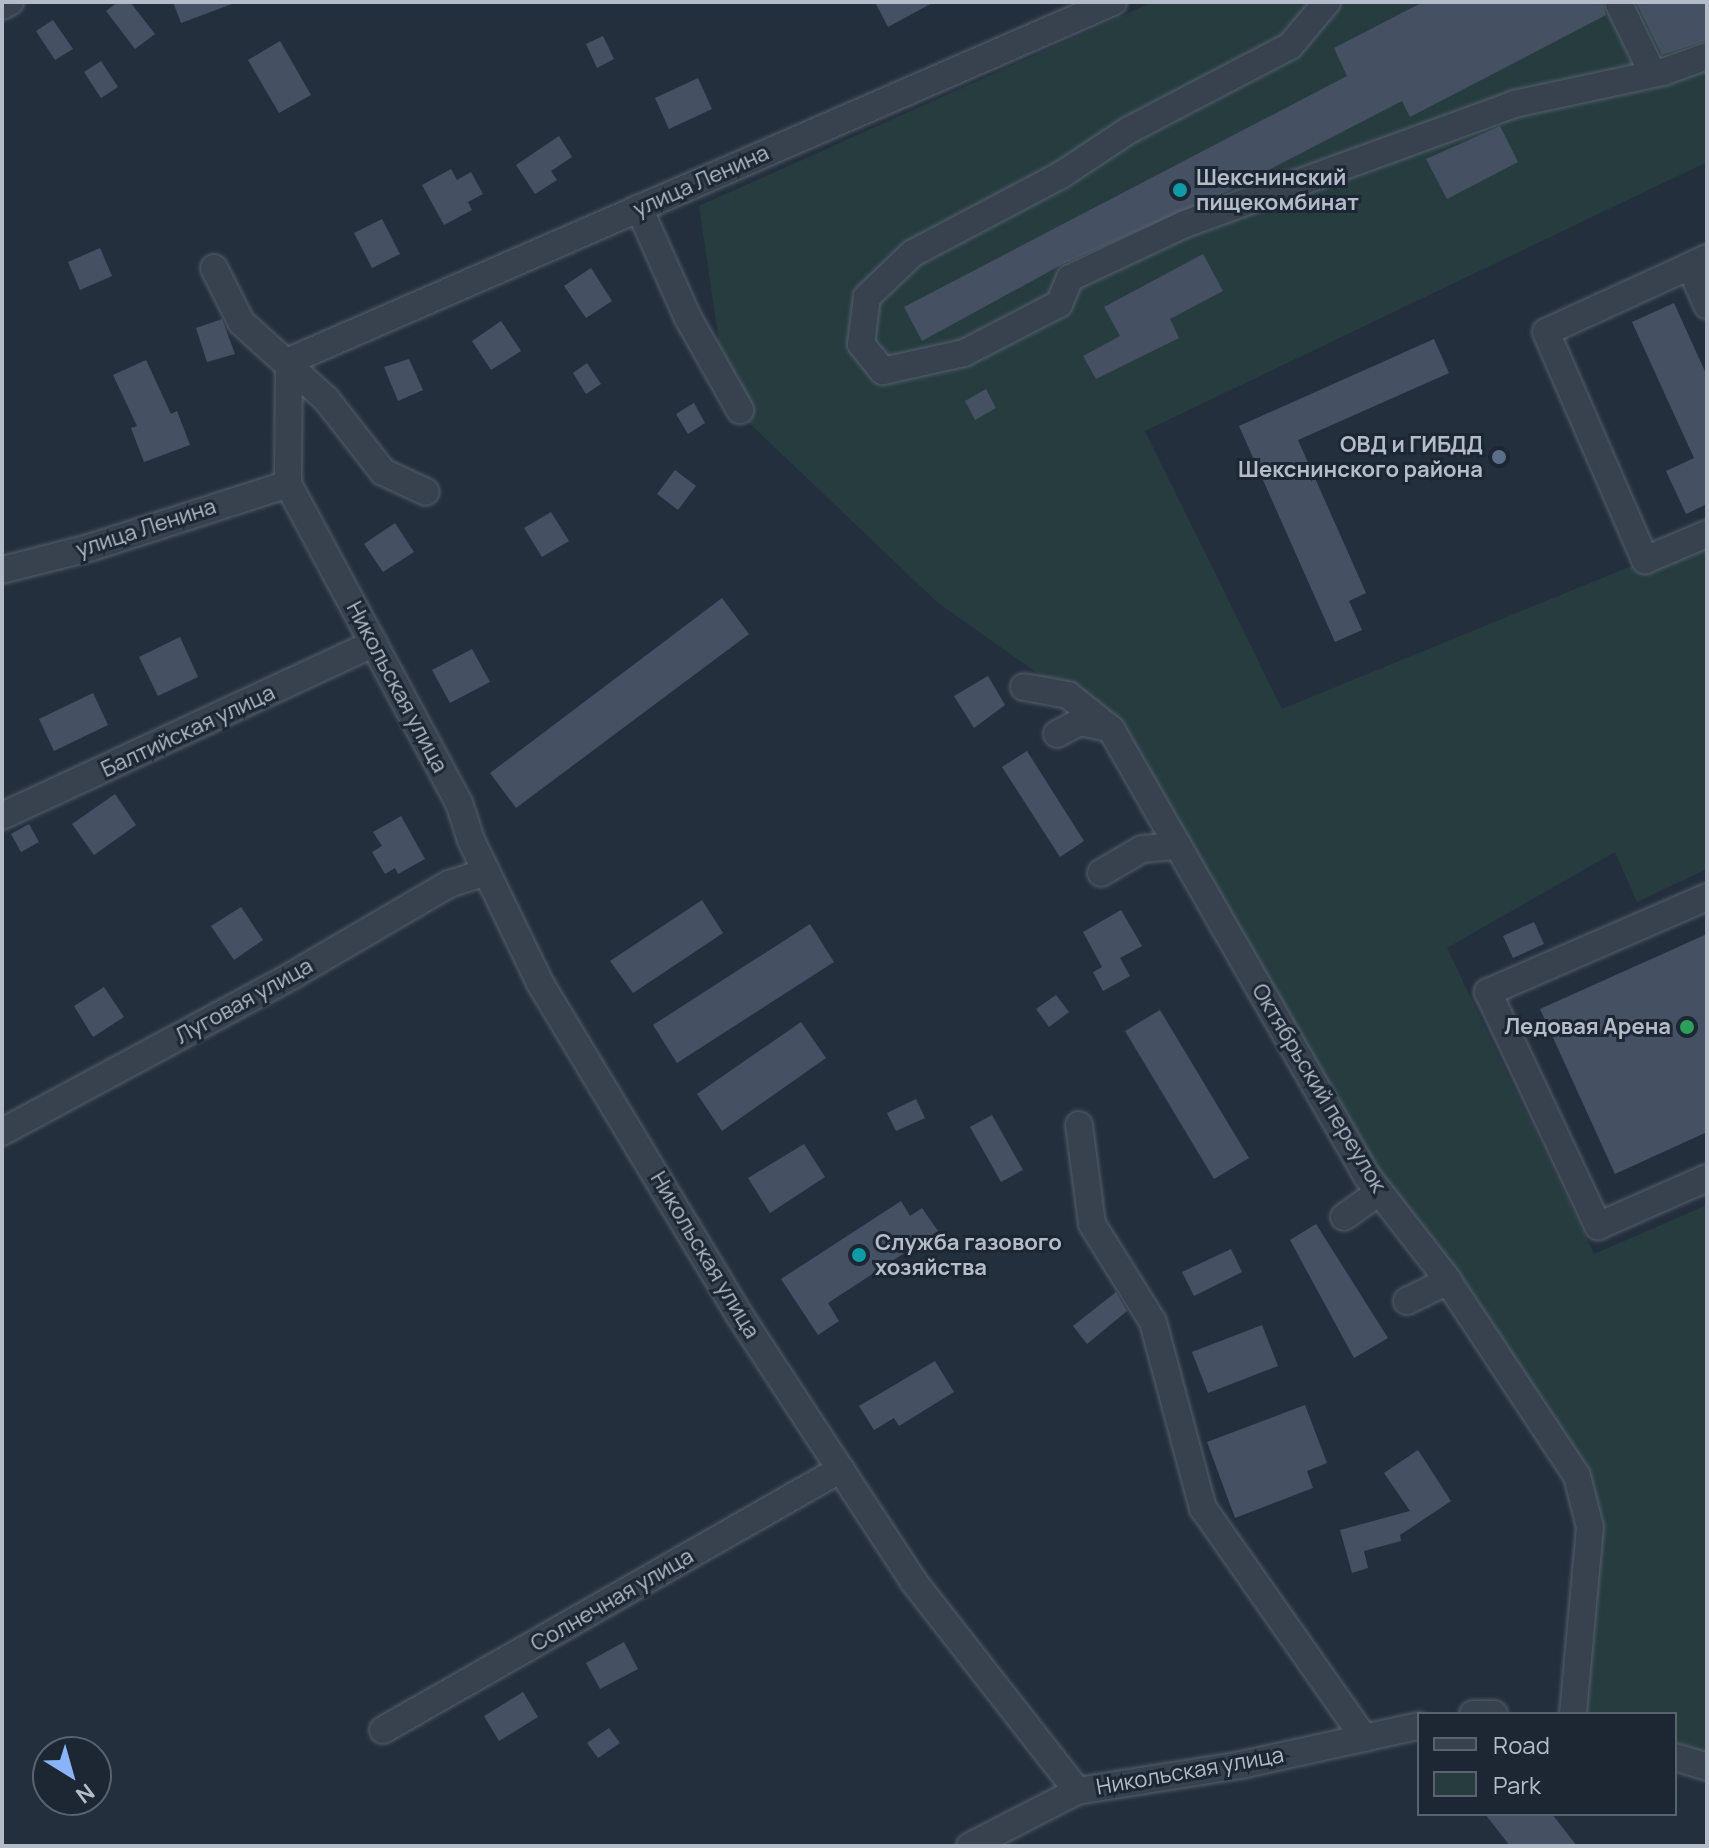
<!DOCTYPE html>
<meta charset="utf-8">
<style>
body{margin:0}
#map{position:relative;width:1709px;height:1848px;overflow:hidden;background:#242f3e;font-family:Manrope,sans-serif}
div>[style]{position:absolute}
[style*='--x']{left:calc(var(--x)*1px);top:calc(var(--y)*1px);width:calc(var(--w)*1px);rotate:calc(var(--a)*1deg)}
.green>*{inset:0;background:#263c3f}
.building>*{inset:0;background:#455162}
.roads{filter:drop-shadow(0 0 2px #565f6c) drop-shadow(0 0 2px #565f6c)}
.minor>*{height:26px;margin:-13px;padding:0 13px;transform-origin:13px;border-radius:13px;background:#38414e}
.dots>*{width:22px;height:22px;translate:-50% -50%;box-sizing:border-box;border:4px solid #1d2633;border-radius:50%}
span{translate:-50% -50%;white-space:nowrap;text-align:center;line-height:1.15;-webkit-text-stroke:6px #1d2633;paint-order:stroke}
.poi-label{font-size:22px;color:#b4bcc9;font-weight:700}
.left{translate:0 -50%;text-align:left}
.right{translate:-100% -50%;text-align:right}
.street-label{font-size:22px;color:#b4bcc9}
.frame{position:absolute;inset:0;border:4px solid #b4bcc9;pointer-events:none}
.legend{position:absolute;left:1417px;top:1712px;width:260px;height:104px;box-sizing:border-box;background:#1d2633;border:2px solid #59626f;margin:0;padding:10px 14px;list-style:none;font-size:24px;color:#b4bcc9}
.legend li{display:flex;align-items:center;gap:16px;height:40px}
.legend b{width:40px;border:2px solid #59626f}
.north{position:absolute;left:32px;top:1736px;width:80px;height:80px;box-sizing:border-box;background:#1d2633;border:2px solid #59626f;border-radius:50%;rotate:143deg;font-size:22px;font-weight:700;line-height:32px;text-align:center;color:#b4bcc9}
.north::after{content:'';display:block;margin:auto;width:28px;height:36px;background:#8ab4f8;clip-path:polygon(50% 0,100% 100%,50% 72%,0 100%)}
</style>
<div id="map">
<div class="green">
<div style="clip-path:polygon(1153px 2px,1707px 2px,1707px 162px,1145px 431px,1282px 709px,1707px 535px,1707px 869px,1637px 902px,1615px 852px,1447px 948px,1594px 1254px,1707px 1205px,1707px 1753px,1675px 1741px,1675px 1714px,1576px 1714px,1601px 1533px,1358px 1142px,1179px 836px,1068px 695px,937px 602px,728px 403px,699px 206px)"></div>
</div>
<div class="building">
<div style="clip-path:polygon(118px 2px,130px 2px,155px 34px,135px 49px,106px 11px)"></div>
<div style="clip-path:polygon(173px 2px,232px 2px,232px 4px,181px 23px)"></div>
<div style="clip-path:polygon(875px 2px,934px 2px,888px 27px)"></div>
<div style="clip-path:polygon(1423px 2px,1602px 2px,1606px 15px,1410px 117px,1402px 101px,1228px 191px,1063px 264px,922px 341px,904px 307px,1347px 76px,1334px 48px)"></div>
<div style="clip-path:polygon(1636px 2px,1707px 2px,1707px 40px,1662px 55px)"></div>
<div style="clip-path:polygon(53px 20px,73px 49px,55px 60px,36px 31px)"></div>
<div style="clip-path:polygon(603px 36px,614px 59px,597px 68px,586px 44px)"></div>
<div style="clip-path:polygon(280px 41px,311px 95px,279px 113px,248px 60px)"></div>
<div style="clip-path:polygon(101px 61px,118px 87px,101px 98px,84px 72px)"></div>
<div style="clip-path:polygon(698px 78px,712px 109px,669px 129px,655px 98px)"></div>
<div style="clip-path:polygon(1500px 126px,1518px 162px,1447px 199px,1426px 159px)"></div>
<div style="clip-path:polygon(559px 136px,572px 157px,551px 171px,557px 180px,535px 194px,516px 165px)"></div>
<div style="clip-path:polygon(451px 169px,457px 180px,471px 172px,483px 194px,468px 202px,472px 210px,444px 225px,422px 185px)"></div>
<div style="clip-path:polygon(382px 219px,400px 254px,372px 268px,354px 233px)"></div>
<div style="clip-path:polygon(100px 248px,112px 276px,80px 290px,68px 262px)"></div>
<div style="clip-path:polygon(1203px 254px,1223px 291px,1170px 319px,1179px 338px,1096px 379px,1083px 356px,1120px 336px,1104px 307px)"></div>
<div style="clip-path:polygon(591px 268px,612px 301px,586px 318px,564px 286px)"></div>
<div style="clip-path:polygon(1674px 303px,1707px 376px,1707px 504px,1686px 514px,1666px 471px,1694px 458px,1632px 322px)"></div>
<div style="clip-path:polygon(222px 319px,235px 354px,207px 362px,196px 328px)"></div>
<div style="clip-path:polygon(501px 321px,521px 351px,491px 370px,472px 341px)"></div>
<div style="clip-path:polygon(1434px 339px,1449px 373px,1298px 440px,1366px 593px,1349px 601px,1362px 630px,1335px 642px,1239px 426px)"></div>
<div style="clip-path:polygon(409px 359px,423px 390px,398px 401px,384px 367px)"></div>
<div style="clip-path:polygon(146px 360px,171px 414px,177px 411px,190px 445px,144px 462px,131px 428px,137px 426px,113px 375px)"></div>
<div style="clip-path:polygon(587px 363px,601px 384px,586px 394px,573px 373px)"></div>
<div style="clip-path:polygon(986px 389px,996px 408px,975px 420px,965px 401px)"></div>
<div style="clip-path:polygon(694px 403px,705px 423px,688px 434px,676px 414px)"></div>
<div style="clip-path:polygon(675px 470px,696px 486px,678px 510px,657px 494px)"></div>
<div style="clip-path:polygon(551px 512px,569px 541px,542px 557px,524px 528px)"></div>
<div style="clip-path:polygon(395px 523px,414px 552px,383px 572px,364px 544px)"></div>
<div style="clip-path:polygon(722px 598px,749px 634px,516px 808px,490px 773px)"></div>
<div style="clip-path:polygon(180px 637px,198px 677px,158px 696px,139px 657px)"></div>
<div style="clip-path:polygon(472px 649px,490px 682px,450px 703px,432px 670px)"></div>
<div style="clip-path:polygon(988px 676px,1005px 705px,974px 728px,954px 696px)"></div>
<div style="clip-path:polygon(93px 693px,108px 725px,54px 751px,39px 719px)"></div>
<div style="clip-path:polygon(1027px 751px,1084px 841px,1060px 857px,1002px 767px)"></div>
<div style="clip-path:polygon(115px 794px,136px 825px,94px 855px,72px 824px)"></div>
<div style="clip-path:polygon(401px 816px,425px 859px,398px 874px,395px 868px,385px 874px,372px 852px,382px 846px,373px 832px)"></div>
<div style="clip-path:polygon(29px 824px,39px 842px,21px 852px,11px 834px)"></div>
<div style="clip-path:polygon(702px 900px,723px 933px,633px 993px,610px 961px)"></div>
<div style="clip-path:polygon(241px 907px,263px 940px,234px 960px,211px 926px)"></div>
<div style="clip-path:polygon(1121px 910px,1142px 946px,1120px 958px,1130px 976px,1103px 991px,1093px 972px,1102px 967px,1083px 932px)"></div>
<div style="clip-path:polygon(1534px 922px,1544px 944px,1513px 958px,1503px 936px)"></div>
<div style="clip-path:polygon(810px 924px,834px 962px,677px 1063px,653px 1025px)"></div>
<div style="clip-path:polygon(1707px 934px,1707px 1132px,1615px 1174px,1540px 1009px)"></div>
<div style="clip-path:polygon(104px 987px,124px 1017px,93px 1037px,74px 1006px)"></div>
<div style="clip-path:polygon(1056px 995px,1069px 1012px,1049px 1027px,1036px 1009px)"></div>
<div style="clip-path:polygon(1160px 1010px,1249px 1158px,1214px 1179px,1125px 1031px)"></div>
<div style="clip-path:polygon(801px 1022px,826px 1058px,722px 1131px,697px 1094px)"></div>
<div style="clip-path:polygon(916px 1099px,925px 1118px,896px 1131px,887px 1113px)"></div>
<div style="clip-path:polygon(992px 1115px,1023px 1170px,1001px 1182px,970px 1127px)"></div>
<div style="clip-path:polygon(804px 1144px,825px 1177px,770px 1213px,748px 1178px)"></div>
<div style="clip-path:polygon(901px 1201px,910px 1216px,922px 1208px,938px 1231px,828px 1303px,839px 1321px,818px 1335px,781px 1279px)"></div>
<div style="clip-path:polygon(1316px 1224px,1388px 1338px,1354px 1358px,1290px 1240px)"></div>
<div style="clip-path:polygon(1231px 1249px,1242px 1272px,1194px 1296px,1182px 1272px)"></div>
<div style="clip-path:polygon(1116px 1292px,1127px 1311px,1087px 1344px,1073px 1326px)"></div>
<div style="clip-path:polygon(1262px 1325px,1278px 1366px,1208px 1393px,1192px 1352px)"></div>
<div style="clip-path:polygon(935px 1361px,954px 1392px,899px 1426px,894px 1418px,874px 1430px,859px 1406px)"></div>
<div style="clip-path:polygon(1305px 1405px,1327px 1463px,1307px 1471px,1313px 1488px,1235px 1518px,1207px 1442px)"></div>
<div style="clip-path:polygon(1418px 1450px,1451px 1501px,1400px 1535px,1401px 1541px,1364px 1551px,1368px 1568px,1352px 1573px,1340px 1530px,1410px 1511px,1384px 1473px)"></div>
<div style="clip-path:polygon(624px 1642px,638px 1669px,600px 1689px,586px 1663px)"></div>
<div style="clip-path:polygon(523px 1692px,538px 1717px,499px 1741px,484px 1716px)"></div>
<div style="clip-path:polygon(609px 1728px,620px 1743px,598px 1758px,587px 1743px)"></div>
<div style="clip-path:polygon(1485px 1814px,1552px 1814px,1577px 1846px,1510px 1846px)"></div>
</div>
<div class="roads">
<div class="minor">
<div style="--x:1327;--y:2;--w:57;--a:130.1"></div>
<div style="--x:1290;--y:46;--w:182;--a:152.4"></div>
<div style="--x:1129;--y:130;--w:82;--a:146.5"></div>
<div style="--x:1061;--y:175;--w:167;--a:152.2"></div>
<div style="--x:913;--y:253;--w:64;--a:136.3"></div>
<div style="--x:867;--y:297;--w:47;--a:97.3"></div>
<div style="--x:861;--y:344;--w:35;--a:51"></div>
<div style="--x:883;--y:371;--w:83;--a:-12.5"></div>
<div style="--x:964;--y:353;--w:107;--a:-27.3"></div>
<div style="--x:1059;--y:304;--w:28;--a:-67"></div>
<div style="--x:1070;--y:278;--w:127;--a:-25.2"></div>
<div style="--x:1185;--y:224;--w:350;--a:-20"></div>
<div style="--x:1514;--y:104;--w:152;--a:-12.1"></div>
<div style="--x:1663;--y:72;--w:47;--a:-20"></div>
<div style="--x:1618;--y:2;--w:78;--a:64.1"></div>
<div style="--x:2;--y:6;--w:9;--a:-27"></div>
<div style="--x:639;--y:208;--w:120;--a:66"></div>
<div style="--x:688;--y:318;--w:106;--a:60.5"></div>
<div style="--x:1707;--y:258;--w:19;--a:155"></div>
<div style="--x:1690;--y:266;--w:43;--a:66.4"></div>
<div style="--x:1690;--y:266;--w:158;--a:155.4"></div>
<div style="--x:1546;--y:332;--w:249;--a:66.5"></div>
<div style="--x:1645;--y:560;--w:67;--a:-22.8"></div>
<div style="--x:214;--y:268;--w:60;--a:63.4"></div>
<div style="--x:241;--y:322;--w:115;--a:42.2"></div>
<div style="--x:326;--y:399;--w:93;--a:52"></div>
<div style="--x:383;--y:472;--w:47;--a:24.9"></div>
<div style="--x:289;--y:361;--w:123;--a:90.5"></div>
<div style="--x:288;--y:484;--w:362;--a:61.8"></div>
<div style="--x:459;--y:803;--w:39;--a:72"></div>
<div style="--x:471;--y:840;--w:159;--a:64.2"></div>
<div style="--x:540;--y:983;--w:388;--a:59"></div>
<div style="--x:740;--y:1316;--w:318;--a:56.8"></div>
<div style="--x:914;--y:1582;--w:265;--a:52"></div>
<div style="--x:1077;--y:1791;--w:166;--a:-9"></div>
<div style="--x:1241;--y:1765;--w:182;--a:-12.4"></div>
<div style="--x:289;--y:361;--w:899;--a:-23.54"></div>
<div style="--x:2;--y:570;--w:93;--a:-14.3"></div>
<div style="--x:92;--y:547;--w:206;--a:-17.8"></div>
<div style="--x:1024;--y:687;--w:45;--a:10.3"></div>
<div style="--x:1068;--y:695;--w:55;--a:38.3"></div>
<div style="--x:1111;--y:729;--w:515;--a:60.2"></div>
<div style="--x:1367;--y:1176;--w:125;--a:52.1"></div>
<div style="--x:1444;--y:1275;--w:241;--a:56.5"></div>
<div style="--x:1577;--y:1476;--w:53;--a:75.7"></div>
<div style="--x:1590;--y:1527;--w:188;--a:95.2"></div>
<div style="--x:1057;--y:734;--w:26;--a:-28"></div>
<div style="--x:1080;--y:722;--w:29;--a:12"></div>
<div style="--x:2;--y:816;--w:410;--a:-24.9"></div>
<div style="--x:1101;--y:873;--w:48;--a:-30.3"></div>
<div style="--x:1142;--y:849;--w:36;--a:-5"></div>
<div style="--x:1707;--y:897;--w:239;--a:156.5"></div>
<div style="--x:1488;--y:992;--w:259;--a:64.8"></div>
<div style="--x:1598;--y:1226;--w:119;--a:-23.8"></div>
<div style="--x:1079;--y:1125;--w:100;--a:82.5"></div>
<div style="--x:1092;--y:1224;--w:115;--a:58.1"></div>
<div style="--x:1153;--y:1322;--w:193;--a:75"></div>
<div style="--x:1203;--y:1508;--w:281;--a:55"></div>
<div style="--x:2;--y:1132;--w:331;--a:-28.3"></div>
<div style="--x:293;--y:975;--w:181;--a:-30.3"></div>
<div style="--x:449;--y:884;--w:39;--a:-18"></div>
<div style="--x:1344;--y:1217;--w:43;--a:-35.5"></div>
<div style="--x:1407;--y:1301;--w:46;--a:-26"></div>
<div style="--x:1473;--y:1714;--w:21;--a:0"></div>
<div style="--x:383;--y:1730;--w:527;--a:-29.68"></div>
<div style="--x:1675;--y:1757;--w:34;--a:17"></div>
<div style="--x:970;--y:1846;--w:120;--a:-27.2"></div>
</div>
</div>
<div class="dots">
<div style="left:1180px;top:190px;background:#0f9aa8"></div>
<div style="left:1499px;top:457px;background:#5c6f8a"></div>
<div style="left:1687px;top:1027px;background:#2e9e5b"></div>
<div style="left:859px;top:1255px;background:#0f9aa8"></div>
</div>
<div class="poi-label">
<span class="left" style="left:1196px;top:190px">Шекснинский<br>пищекомбинат</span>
<span class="right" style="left:1483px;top:457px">ОВД и ГИБДД<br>Шекснинского района</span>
<span class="right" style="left:1671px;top:1027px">Ледовая Арена</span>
<span class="left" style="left:875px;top:1255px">Служба газового<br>хозяйства</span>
</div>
<div class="street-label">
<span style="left:701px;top:181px;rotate:-24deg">улица Ленина</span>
<span style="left:146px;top:528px;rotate:-18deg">улица Ленина</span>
<span style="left:397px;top:687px;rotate:62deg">Никольская улица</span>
<span style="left:188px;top:731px;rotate:-25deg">Балтийская улица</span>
<span style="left:244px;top:1001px;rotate:-29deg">Луговая улица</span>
<span style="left:1319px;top:1088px;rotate:59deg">Октябрьский переулок</span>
<span style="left:705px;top:1255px;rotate:59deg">Никольская улица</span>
<span style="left:612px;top:1600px;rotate:-30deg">Солнечная улица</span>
<span style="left:1190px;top:1771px;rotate:-10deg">Никольская улица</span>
</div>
<div class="frame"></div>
<ul class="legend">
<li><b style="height:10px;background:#38414e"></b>Road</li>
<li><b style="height:22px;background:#263c3f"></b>Park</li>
</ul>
<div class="north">N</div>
</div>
